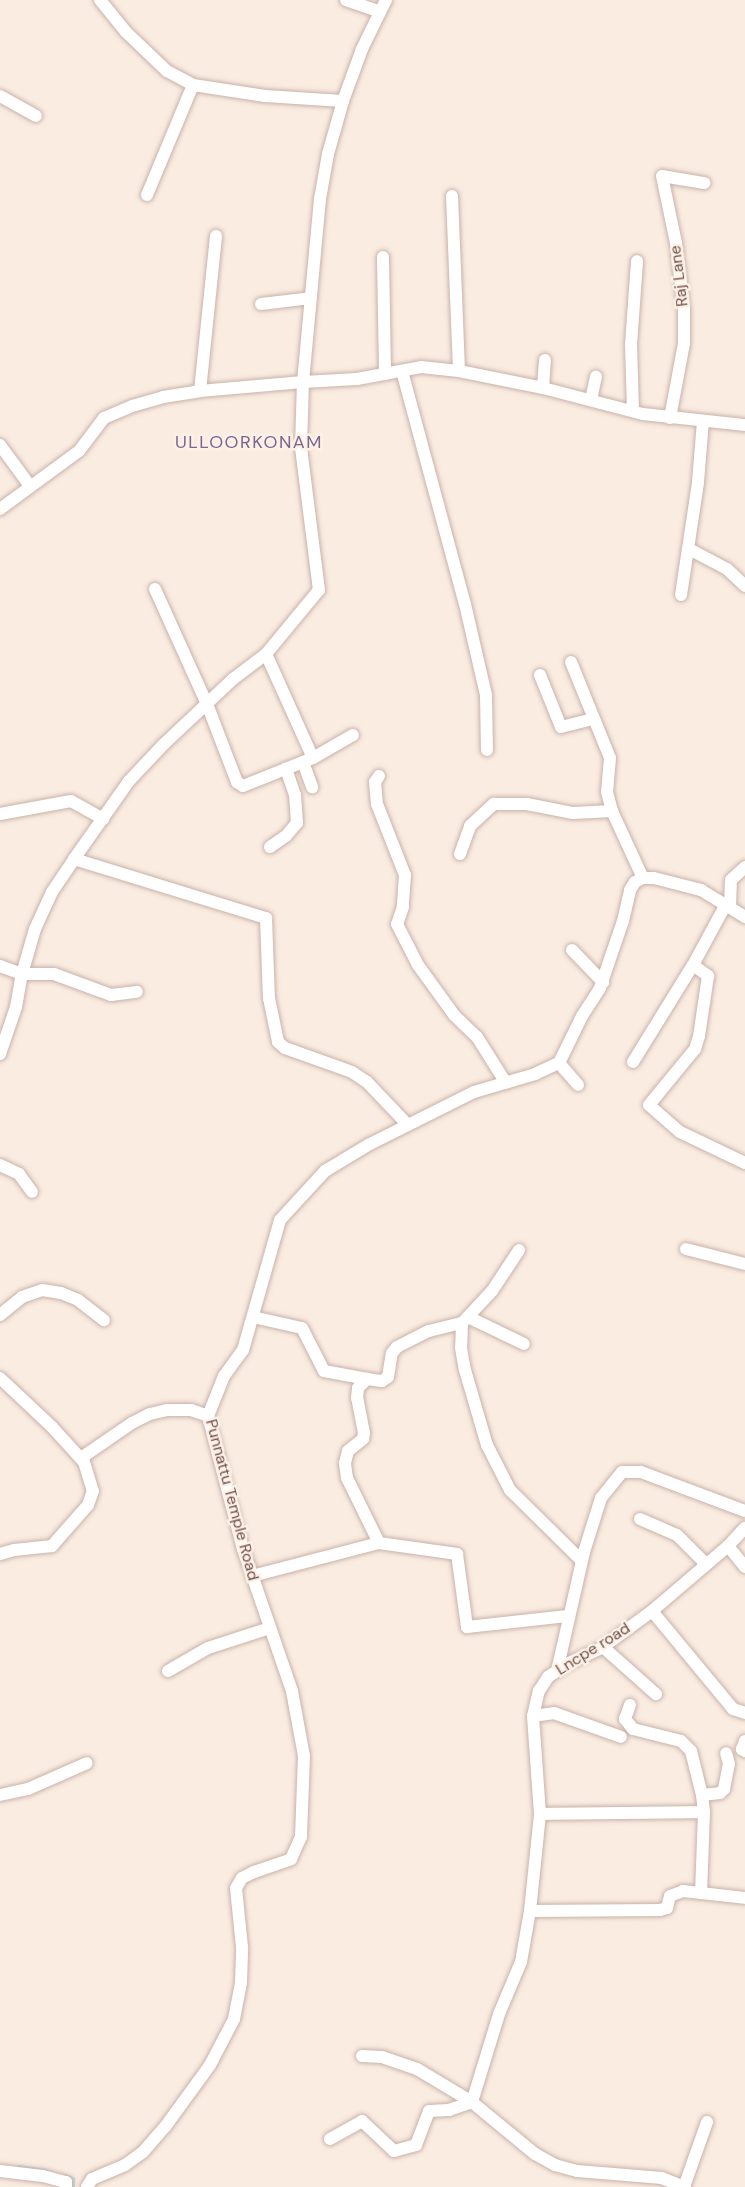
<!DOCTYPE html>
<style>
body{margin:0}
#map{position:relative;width:745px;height:2187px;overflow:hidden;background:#faece1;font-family:"DM Sans",sans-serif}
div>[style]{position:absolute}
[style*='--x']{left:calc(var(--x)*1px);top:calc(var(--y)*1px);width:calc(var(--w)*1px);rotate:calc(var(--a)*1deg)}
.stream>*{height:4px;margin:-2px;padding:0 2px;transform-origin:2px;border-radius:2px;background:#b8e1df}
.roads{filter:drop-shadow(0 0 2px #c9b2a9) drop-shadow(0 0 2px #c9b2a9)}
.minor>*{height:12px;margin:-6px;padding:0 6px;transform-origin:6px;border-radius:6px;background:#fff}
span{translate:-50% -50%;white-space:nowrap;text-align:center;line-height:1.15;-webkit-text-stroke:5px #fdf0e6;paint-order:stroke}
.street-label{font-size:16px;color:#6e514a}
.neighbourhood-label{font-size:18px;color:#7b6691;letter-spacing:1.5px}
</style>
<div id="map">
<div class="stream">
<div style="--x:19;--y:2167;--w:28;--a:8"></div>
<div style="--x:66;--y:2176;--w:8;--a:23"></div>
<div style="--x:73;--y:2179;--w:8;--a:90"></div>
</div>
<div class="roads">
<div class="minor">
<div style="--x:100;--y:0;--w:41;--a:50.9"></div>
<div style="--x:126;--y:32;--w:57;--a:43.6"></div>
<div style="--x:167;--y:71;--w:30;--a:28"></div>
<div style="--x:193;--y:85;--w:73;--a:8.7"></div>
<div style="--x:265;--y:96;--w:78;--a:3.7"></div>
<div style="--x:346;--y:0;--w:36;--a:19"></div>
<div style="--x:0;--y:96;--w:41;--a:29.1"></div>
<div style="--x:147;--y:195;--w:119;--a:-67.3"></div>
<div style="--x:452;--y:196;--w:175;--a:87.7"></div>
<div style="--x:383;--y:257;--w:117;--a:89"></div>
<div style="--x:261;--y:304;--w:50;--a:-6.8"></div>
<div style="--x:402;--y:371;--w:241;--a:74.9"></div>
<div style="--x:465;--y:604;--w:93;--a:77"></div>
<div style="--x:486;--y:695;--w:55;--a:89"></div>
<div style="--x:543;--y:388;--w:28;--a:-86"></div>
<div style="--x:200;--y:391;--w:156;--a:-84.1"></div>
<div style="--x:591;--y:400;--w:24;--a:-78"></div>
<div style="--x:633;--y:411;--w:66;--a:-91.7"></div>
<div style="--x:631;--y:345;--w:84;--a:-85.9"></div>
<div style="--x:670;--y:418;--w:76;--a:-79.4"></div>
<div style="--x:684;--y:343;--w:33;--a:-90"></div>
<div style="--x:684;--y:310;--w:67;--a:-96.8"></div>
<div style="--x:676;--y:243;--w:68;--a:-101.8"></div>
<div style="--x:662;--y:176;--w:43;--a:9.5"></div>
<div style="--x:0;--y:445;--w:51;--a:53.8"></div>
<div style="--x:0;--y:509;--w:98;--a:-36.3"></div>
<div style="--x:79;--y:451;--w:41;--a:-52.9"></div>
<div style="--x:104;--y:418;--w:30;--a:-23"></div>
<div style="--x:132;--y:406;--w:32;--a:-16"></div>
<div style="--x:163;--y:397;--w:37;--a:-9"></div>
<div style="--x:200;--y:391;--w:103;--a:-5"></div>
<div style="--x:303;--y:382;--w:184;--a:-84.7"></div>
<div style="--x:320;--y:199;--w:46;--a:-79.9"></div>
<div style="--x:328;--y:154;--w:55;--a:-74.2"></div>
<div style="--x:343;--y:101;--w:55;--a:-69.9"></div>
<div style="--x:362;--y:49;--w:55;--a:-63.9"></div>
<div style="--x:689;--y:549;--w:43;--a:27.8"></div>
<div style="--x:727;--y:569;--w:25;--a:43"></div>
<div style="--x:155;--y:589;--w:126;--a:65.7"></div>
<div style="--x:207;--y:704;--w:84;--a:69"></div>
<div style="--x:237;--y:782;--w:7;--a:34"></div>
<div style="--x:243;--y:786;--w:75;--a:-21.8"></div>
<div style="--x:313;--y:758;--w:46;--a:-29.9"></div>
<div style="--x:681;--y:595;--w:114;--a:-81.4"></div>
<div style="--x:698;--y:482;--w:61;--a:-85.3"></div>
<div style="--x:266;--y:654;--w:114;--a:65.7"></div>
<div style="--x:571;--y:662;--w:104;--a:67.9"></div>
<div style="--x:610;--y:758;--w:34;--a:95"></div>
<div style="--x:607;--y:792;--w:20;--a:75"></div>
<div style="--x:612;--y:811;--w:74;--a:65.2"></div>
<div style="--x:540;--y:675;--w:56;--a:68"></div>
<div style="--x:561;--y:727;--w:33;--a:-14"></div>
<div style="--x:303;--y:762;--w:27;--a:70"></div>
<div style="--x:379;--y:776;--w:7;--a:124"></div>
<div style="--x:375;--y:782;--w:22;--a:85"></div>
<div style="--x:377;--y:804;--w:76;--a:68.5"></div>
<div style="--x:405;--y:875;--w:32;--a:94"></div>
<div style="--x:403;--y:907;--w:18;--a:109"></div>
<div style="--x:397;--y:924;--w:46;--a:62.9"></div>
<div style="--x:418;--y:965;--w:62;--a:54.2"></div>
<div style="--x:454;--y:1015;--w:32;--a:44"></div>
<div style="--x:477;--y:1037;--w:54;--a:57.8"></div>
<div style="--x:0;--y:814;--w:72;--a:-10.4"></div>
<div style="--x:71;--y:801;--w:37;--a:29"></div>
<div style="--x:270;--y:847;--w:19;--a:-35"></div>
<div style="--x:286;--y:836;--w:17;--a:-50"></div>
<div style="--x:297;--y:823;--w:28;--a:-94"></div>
<div style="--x:295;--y:795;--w:28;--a:-109"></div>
<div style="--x:460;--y:854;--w:30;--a:-70"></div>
<div style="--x:470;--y:826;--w:33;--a:-43"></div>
<div style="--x:494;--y:804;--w:33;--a:0"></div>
<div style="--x:527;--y:804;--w:47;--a:11.1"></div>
<div style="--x:573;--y:813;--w:39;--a:-3"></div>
<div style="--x:74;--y:859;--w:201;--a:17.1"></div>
<div style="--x:266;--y:918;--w:80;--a:87.9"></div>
<div style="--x:269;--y:998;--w:45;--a:78.4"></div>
<div style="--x:278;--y:1042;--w:9;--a:41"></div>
<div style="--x:285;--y:1048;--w:71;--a:19.7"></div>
<div style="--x:352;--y:1072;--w:18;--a:34"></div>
<div style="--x:367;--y:1082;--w:59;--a:46.4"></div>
<div style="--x:730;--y:907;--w:27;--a:-88"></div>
<div style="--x:731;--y:880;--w:19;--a:-43"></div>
<div style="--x:572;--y:950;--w:45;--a:45.9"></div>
<div style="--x:693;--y:965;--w:19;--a:36"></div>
<div style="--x:708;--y:976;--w:61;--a:98.5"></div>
<div style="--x:699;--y:1036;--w:14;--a:107"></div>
<div style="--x:695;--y:1049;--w:72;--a:129.4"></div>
<div style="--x:649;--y:1105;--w:41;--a:41.1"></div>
<div style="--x:680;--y:1132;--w:72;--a:25.5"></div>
<div style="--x:0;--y:966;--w:23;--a:20"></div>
<div style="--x:22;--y:974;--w:32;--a:0"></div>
<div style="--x:54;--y:974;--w:61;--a:20.2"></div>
<div style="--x:111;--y:995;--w:26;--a:-7"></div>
<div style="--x:0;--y:1054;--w:50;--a:-71.2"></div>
<div style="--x:16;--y:1007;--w:34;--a:-80"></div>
<div style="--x:22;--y:974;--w:47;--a:-73.9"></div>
<div style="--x:35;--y:929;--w:41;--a:-65.3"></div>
<div style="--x:52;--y:892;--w:40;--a:-56"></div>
<div style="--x:74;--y:859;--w:95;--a:-54.8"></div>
<div style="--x:129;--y:781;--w:51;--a:-46.6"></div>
<div style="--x:164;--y:744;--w:95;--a:-43.3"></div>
<div style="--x:233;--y:679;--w:41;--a:-37.1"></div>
<div style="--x:266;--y:654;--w:83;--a:-50.4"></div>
<div style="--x:319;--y:590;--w:143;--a:-97.2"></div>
<div style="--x:301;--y:448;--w:66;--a:-88.3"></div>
<div style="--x:303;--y:382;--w:54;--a:-3.2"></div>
<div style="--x:357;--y:379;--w:65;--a:-10.6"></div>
<div style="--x:421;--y:367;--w:38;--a:6"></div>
<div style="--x:459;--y:371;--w:86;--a:11.4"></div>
<div style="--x:543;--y:388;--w:103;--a:14.6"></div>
<div style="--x:643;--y:414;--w:103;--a:6.2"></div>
<div style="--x:633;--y:1062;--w:114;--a:-58.3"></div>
<div style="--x:693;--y:965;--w:67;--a:-61.5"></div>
<div style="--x:559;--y:1063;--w:29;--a:49"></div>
<div style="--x:0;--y:1165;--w:21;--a:25"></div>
<div style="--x:19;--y:1174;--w:22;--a:54"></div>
<div style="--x:686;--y:1249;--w:61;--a:14.3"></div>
<div style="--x:0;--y:1315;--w:28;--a:-39"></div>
<div style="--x:22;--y:1297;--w:21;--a:-19"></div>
<div style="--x:42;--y:1290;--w:19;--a:9"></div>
<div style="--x:61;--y:1293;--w:18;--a:22"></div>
<div style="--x:78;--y:1300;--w:33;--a:38"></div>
<div style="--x:253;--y:1317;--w:50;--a:12.7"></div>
<div style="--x:302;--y:1328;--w:48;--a:62.9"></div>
<div style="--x:324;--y:1371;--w:44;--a:10.5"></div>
<div style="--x:468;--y:1317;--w:62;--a:25.7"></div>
<div style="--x:462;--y:1323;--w:25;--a:92"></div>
<div style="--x:461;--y:1348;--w:22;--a:80"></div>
<div style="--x:465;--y:1370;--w:78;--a:73.7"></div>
<div style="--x:487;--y:1445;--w:51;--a:62.9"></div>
<div style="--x:510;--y:1490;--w:100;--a:44.6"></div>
<div style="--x:0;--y:1378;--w:71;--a:43.3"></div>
<div style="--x:52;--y:1427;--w:47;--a:47.6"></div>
<div style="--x:84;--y:1462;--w:30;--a:73"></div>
<div style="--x:93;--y:1491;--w:15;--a:110"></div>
<div style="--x:88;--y:1505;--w:55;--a:131.3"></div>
<div style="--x:52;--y:1546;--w:38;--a:174"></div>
<div style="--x:14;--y:1550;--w:15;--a:164"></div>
<div style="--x:81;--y:1458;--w:62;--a:-34.5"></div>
<div style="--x:132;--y:1423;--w:20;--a:-27"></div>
<div style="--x:150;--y:1414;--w:18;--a:-13"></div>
<div style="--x:168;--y:1410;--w:23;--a:0"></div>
<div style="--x:191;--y:1410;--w:18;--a:19"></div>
<div style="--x:640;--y:1519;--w:40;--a:23.4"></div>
<div style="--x:677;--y:1535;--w:41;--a:45"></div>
<div style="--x:379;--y:1543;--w:72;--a:-116.2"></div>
<div style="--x:347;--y:1478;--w:15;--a:-98"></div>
<div style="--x:345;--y:1463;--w:12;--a:-76"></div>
<div style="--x:348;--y:1451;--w:19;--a:-39"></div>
<div style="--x:363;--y:1439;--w:6;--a:-81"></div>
<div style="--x:364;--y:1433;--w:36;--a:-101"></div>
<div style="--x:357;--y:1398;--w:10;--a:-84"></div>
<div style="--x:358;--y:1388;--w:13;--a:-45"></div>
<div style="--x:367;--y:1379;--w:15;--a:8"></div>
<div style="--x:382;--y:1381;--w:7;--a:-34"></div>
<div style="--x:388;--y:1377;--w:24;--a:-81"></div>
<div style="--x:392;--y:1353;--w:8;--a:-50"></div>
<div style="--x:397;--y:1347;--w:36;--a:-27"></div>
<div style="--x:429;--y:1331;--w:34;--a:-14"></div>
<div style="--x:462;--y:1323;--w:44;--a:-46.8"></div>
<div style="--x:492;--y:1291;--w:49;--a:-56.6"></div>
<div style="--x:728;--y:1546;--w:27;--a:51"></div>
<div style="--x:252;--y:1576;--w:131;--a:-14.6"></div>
<div style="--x:379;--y:1543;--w:79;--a:8"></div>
<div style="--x:457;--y:1554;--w:74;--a:82.2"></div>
<div style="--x:467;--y:1627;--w:101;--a:-6.3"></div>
<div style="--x:652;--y:1611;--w:127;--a:50.4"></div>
<div style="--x:733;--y:1709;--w:13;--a:18"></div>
<div style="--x:603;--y:1647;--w:71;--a:41.6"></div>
<div style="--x:168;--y:1671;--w:46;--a:-29.9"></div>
<div style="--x:208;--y:1648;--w:65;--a:-17.9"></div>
<div style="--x:557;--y:1671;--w:122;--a:-77.2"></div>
<div style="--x:584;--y:1552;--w:57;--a:-72.5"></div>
<div style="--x:601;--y:1498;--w:33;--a:-51"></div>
<div style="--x:622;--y:1472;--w:19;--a:0"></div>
<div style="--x:641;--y:1472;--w:111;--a:20.6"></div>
<div style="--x:630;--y:1705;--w:15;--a:110"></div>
<div style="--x:625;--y:1719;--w:13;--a:51"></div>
<div style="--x:633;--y:1729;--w:49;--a:14"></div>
<div style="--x:681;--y:1741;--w:14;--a:45"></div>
<div style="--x:691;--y:1751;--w:45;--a:76"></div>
<div style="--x:702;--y:1795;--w:17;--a:83"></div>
<div style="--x:704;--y:1812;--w:81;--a:92.1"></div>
<div style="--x:533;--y:1716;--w:21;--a:-8"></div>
<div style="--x:554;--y:1713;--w:71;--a:19.7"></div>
<div style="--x:745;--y:1741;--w:9;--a:111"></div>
<div style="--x:742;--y:1749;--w:4;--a:34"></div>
<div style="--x:0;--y:1795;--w:29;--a:-12"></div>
<div style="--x:28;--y:1789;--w:64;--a:-23.8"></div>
<div style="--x:702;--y:1795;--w:18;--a:-6"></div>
<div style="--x:720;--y:1793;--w:6;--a:-45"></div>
<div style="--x:724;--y:1789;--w:25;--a:-79"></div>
<div style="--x:729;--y:1764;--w:11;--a:-105"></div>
<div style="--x:540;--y:1814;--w:164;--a:-0.7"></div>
<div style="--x:530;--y:1911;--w:130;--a:-0.4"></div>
<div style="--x:660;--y:1910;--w:7;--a:-16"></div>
<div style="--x:667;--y:1908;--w:12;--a:-76"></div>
<div style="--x:670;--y:1896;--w:14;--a:-21"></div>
<div style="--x:683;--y:1891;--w:62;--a:6.4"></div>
<div style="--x:362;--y:2056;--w:20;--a:3"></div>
<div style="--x:382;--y:2057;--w:37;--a:19"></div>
<div style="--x:417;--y:2069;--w:64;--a:31"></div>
<div style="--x:330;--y:2139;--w:37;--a:-29"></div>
<div style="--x:362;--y:2121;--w:44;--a:43.2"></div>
<div style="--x:394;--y:2151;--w:23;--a:-15"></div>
<div style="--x:416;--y:2145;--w:36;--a:-69"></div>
<div style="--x:429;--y:2111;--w:20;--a:-3"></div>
<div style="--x:449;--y:2110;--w:24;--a:-19"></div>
<div style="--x:0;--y:2171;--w:43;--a:6.6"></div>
<div style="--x:43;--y:2176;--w:24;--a:15"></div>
<div style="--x:66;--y:2182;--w:5;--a:90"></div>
<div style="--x:87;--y:2187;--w:9;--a:-58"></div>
<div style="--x:92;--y:2179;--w:36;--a:-23"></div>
<div style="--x:125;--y:2165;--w:22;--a:-36"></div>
<div style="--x:143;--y:2152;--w:33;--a:-49"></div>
<div style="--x:165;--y:2127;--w:77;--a:-54"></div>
<div style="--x:210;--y:2065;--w:52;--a:-62.4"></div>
<div style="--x:234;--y:2019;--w:38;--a:-79"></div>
<div style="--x:241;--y:1982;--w:35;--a:-88"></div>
<div style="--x:242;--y:1947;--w:59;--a:-95.8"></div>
<div style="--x:236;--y:1888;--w:12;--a:-59"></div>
<div style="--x:242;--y:1878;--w:13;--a:-27"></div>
<div style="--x:254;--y:1872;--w:39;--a:-19"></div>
<div style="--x:291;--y:1859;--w:24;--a:-66"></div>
<div style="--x:301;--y:1837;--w:81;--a:-87.9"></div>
<div style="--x:304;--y:1756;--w:66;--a:-100.5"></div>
<div style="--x:292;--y:1691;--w:150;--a:-109"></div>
<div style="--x:243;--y:1549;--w:138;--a:-104.7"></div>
<div style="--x:208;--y:1416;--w:43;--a:-68.2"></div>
<div style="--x:224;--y:1376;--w:32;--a:-54"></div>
<div style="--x:243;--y:1350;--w:135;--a:-74.1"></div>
<div style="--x:280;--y:1220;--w:67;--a:-47.4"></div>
<div style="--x:325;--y:1171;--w:52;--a:-31"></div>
<div style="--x:370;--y:1144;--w:116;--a:-26.6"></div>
<div style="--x:474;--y:1092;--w:64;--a:-16.4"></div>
<div style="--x:535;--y:1074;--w:26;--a:-25"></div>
<div style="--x:559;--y:1063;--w:52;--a:-63.9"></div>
<div style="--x:582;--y:1016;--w:33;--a:-57"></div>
<div style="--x:600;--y:988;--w:71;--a:-71.1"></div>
<div style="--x:623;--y:921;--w:32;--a:-77"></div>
<div style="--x:630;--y:890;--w:9;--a:-58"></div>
<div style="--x:635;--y:882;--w:9;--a:-27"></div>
<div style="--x:643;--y:878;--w:11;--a:0"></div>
<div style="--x:654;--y:878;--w:49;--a:14.3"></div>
<div style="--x:701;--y:890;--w:52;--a:31.5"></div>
<div style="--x:684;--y:2187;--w:69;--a:-70.5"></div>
<div style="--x:685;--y:2187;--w:25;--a:-159"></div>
<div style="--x:662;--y:2178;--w:85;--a:-175.3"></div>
<div style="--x:577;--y:2171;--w:23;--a:-165"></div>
<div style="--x:555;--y:2165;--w:23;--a:-151"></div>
<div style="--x:535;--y:2154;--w:82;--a:-140.5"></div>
<div style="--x:472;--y:2102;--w:92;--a:-72.9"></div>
<div style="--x:499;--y:2014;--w:56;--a:-67.1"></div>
<div style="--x:521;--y:1962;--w:52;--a:-80"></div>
<div style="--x:530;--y:1911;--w:98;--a:-84.1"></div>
<div style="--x:540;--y:1814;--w:98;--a:-94.1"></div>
<div style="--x:533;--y:1716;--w:26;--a:-77"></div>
<div style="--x:539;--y:1691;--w:17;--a:-57"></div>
<div style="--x:548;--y:1677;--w:23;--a:-34"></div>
<div style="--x:567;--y:1664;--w:40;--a:-25"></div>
<div style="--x:603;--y:1647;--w:61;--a:-36.3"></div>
<div style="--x:652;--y:1611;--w:100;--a:-40.5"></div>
<div style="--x:728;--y:1546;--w:25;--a:-47"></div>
</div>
</div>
<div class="street-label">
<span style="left:679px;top:276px;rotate:-97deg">Raj Lane</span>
<span style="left:232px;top:1500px;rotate:75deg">Punnattu Temple Road</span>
<span style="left:593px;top:1649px;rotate:-32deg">Lncpe road</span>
</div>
<div class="neighbourhood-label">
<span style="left:249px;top:442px">ULLOORKONAM</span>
</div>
</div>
